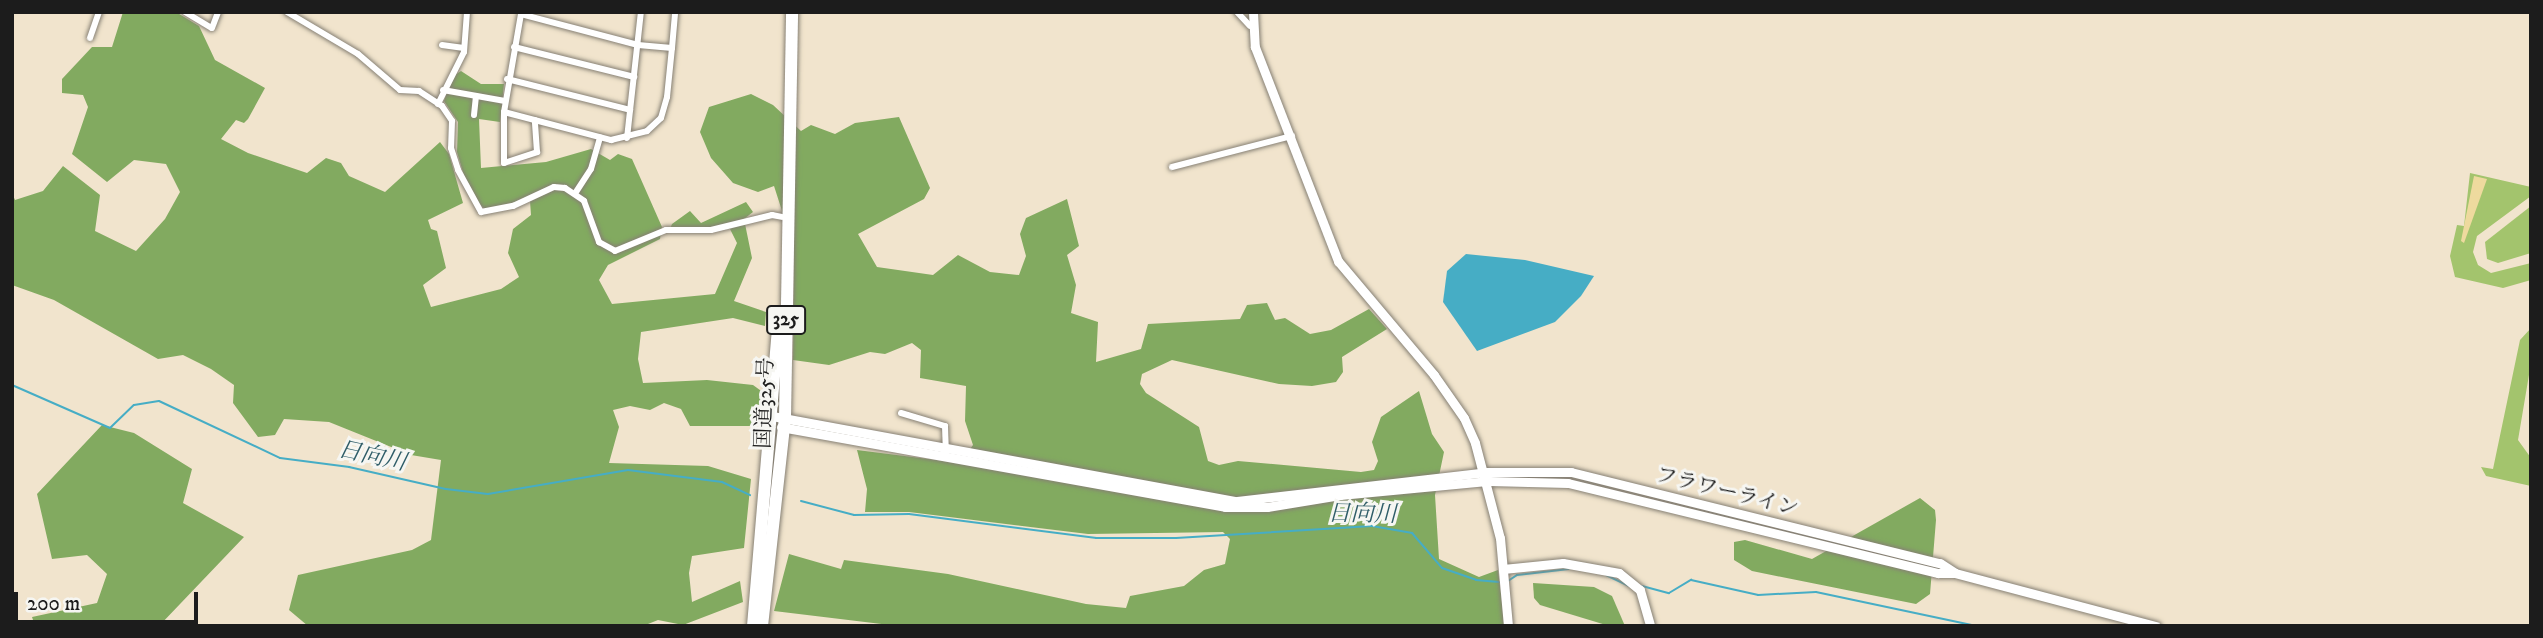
<!DOCTYPE html>
<meta charset="utf-8">
<style>
body{margin:0}
#map{position:relative;width:2543px;height:638px;overflow:hidden;background:#f1e4cd;font-family:"IM FELL DW Pica","Noto Serif JP",serif}
div>[style]{position:absolute}
[style*='--x']{left:calc(var(--x)*1px);top:calc(var(--y)*1px);width:calc(var(--w)*1px);rotate:calc(var(--a)*1deg)}
.green>*{inset:0;background:#a3c46d}
.forest>*{inset:0;background:#82aa60}
.sand>*{inset:0;background:#eeda9e}
.water>*{inset:0;background:#46adc5}
.stream>*{height:2px;margin:-1px;padding:0 1px;transform-origin:1px;border-radius:1px;background:#46adc5}
.roads{filter:drop-shadow(0 0 2px #868074) drop-shadow(0 0 2px #868074)}
.street>*{height:6px;margin:-3px;padding:0 3px;transform-origin:3px;border-radius:3px;background:#fff}
.secondary>*{height:9px;margin:-4.5px;padding:0 4.5px;transform-origin:4.5px;border-radius:4.5px;background:#fff}
.highway>*{height:12px;margin:-6px;padding:0 6px;transform-origin:6px;border-radius:6px;background:#fff}
span{translate:-50% -50%;white-space:nowrap;text-align:center;line-height:1.15;-webkit-text-stroke:6px #f6f6f2;paint-order:stroke}
.shield-label span{padding:2px 5px;background:#f6f6f2;border:2px solid;border-radius:5px;-webkit-text-stroke-width:0}
.shield-label{font-size:19px;color:#1c1c1c;font-weight:700}
.street-label{font-size:21px;color:#1c1c1c}
.water-label{font-size:23px;color:#2f5d68;font-style:italic}
.frame{position:absolute;inset:0;border:14px solid #1c1c1c;pointer-events:none}
.scale{position:absolute;left:14px;top:592px;width:184px;height:32px;box-sizing:border-box;border:4px solid #1c1c1c;border-top:0;padding-left:9px;font-size:21px;line-height:24px;white-space:nowrap;color:#1c1c1c;-webkit-text-stroke:5px #f6f6f2;paint-order:stroke}
</style>
<div id="map">
<div class="green">
<div style="clip-path:polygon(2470px 173px,2531px 187px,2531px 196px,2477px 236px,2473px 252px,2478px 265px,2491px 273px,2531px 263px,2531px 280px,2503px 288px,2455px 277px,2450px 256px,2457px 225px,2464px 226px)"></div>
<div style="clip-path:polygon(2531px 206px,2531px 253px,2498px 263px,2487px 259px,2485px 242px)"></div>
<div style="clip-path:polygon(2531px 328px,2531px 363px,2518px 440px,2531px 458px,2531px 486px,2486px 476px,2481px 467px,2493px 469px,2520px 340px)"></div>
</div>
<div class="forest">
<div style="clip-path:polygon(123px 12px,176px 12px,199px 26px,215px 60px,265px 88px,248px 119px,244px 123px,236px 120px,221px 139px,248px 153px,307px 173px,326px 158px,341px 163px,349px 176px,385px 192px,440px 142px,449px 154px,463px 203px,428px 220px,431px 229px,437px 231px,446px 268px,423px 285px,431px 307px,501px 289px,519px 277px,508px 253px,513px 229px,531px 215px,530px 201px,485px 209px,470px 196px,457px 152px,458px 122px,444px 101px,452px 77px,461px 71px,481px 84px,504px 84px,500px 122px,479px 119px,481px 168px,546px 162px,591px 149px,610px 160px,618px 154px,632px 159px,662px 227px,660px 239px,608px 265px,599px 280px,612px 304px,715px 294px,737px 243px,730px 229px,670px 229px,672px 224px,690px 211px,701px 223px,746px 202px,753px 212px,744px 219px,752px 258px,734px 301px,766px 312px,765px 326px,733px 318px,641px 332px,638px 359px,643px 383px,707px 380px,753px 385px,764px 393px,761px 426px,690px 426px,681px 409px,664px 403px,650px 410px,630px 406px,613px 410px,619px 427px,609px 463px,708px 466px,751px 479px,744px 548px,692px 556px,689px 573px,692px 602px,740px 581px,743px 602px,683px 625px,658px 620px,643px 626px,308px 626px,289px 610px,298px 575px,412px 550px,431px 540px,441px 460px,411px 455px,329px 422px,284px 419px,275px 435px,258px 437px,233px 403px,234px 385px,211px 369px,183px 355px,158px 359px,54px 300px,12px 285px,12px 193px,15px 200px,43px 191px,63px 166px,100px 195px,95px 231px,136px 251px,165px 219px,180px 192px,166px 164px,134px 160px,107px 182px,72px 154px,88px 107px,83px 95px,62px 93px,62px 79px,92px 47px,112px 47px)"></div>
<div style="clip-path:polygon(751px 94px,773px 105px,801px 131px,811px 125px,835px 134px,855px 123px,899px 117px,930px 188px,924px 199px,858px 234px,877px 267px,933px 275px,958px 255px,990px 272px,1019px 275px,1026px 256px,1020px 234px,1026px 218px,1067px 199px,1079px 246px,1067px 255px,1076px 285px,1071px 313px,1098px 322px,1096px 362px,1141px 349px,1148px 324px,1240px 319px,1247px 305px,1267px 303px,1275px 320px,1285px 318px,1310px 334px,1331px 330px,1369px 309px,1387px 329px,1342px 357px,1343px 372px,1336px 382px,1312px 386px,1279px 384px,1172px 360px,1142px 374px,1140px 384px,1146px 393px,1199px 427px,1208px 461px,1219px 465px,1238px 461px,1361px 472px,1374px 470px,1378px 461px,1372px 442px,1381px 417px,1419px 391px,1432px 434px,1444px 452px,1435px 495px,1439px 559px,1479px 577px,1498px 570px,1505px 626px,898px 626px,774px 611px,789px 554px,841px 569px,844px 560px,948px 574px,1086px 604px,1126px 608px,1130px 596px,1184px 586px,1204px 570px,1225px 564px,1230px 539px,1223px 532px,1088px 534px,909px 512px,865px 512px,867px 489px,857px 450px,960px 463px,973px 445px,965px 421px,966px 386px,920px 378px,921px 350px,912px 343px,885px 354px,870px 352px,829px 365px,793px 360px,794px 248px,774px 186px,758px 192px,733px 183px,711px 158px,700px 132px,709px 107px)"></div>
<div style="clip-path:polygon(102px 425px,134px 433px,192px 469px,183px 503px,244px 537px,159px 626px,35px 626px,32px 617px,97px 603px,107px 574px,87px 555px,52px 559px,37px 494px)"></div>
<div style="clip-path:polygon(1920px 498px,1935px 510px,1936px 520px,1930px 594px,1916px 604px,1752px 571px,1734px 560px,1734px 542px,1745px 540px,1812px 559px)"></div>
<div style="clip-path:polygon(1533px 583px,1594px 587px,1612px 596px,1625px 626px,1606px 625px,1540px 605px,1534px 598px)"></div>
</div>
<div class="sand">
<div style="clip-path:polygon(2474px 176px,2487px 179px,2464px 243px,2461px 241px)"></div>
</div>
<div class="water">
<div style="clip-path:polygon(1466px 254px,1525px 260px,1594px 276px,1581px 296px,1555px 322px,1477px 351px,1443px 302px,1447px 271px)"></div>
</div>
<div class="stream">
<div style="--x:12;--y:385;--w:107;--a:23.7"></div>
<div style="--x:110;--y:428;--w:33;--a:-44"></div>
<div style="--x:134;--y:405;--w:25;--a:-9"></div>
<div style="--x:159;--y:401;--w:134;--a:25.2"></div>
<div style="--x:280;--y:458;--w:70;--a:7.4"></div>
<div style="--x:349;--y:467;--w:99;--a:12.8"></div>
<div style="--x:446;--y:489;--w:42;--a:6.8"></div>
<div style="--x:488;--y:494;--w:142;--a:-9.7"></div>
<div style="--x:628;--y:470;--w:95;--a:7.3"></div>
<div style="--x:722;--y:482;--w:31;--a:25"></div>
<div style="--x:801;--y:501;--w:55;--a:14.8"></div>
<div style="--x:854;--y:515;--w:55;--a:-1"></div>
<div style="--x:909;--y:514;--w:189;--a:7.3"></div>
<div style="--x:1096;--y:538;--w:80;--a:0"></div>
<div style="--x:1176;--y:538;--w:196;--a:-3.5"></div>
<div style="--x:1372;--y:526;--w:41;--a:9.9"></div>
<div style="--x:1412;--y:533;--w:46;--a:49.4"></div>
<div style="--x:1442;--y:568;--w:36;--a:19"></div>
<div style="--x:1476;--y:580;--w:23;--a:5"></div>
<div style="--x:1606;--y:575;--w:25;--a:26"></div>
<div style="--x:1508;--y:581;--w:11;--a:-34"></div>
<div style="--x:1517;--y:575;--w:52;--a:-6.6"></div>
<div style="--x:1642;--y:586;--w:28;--a:15"></div>
<div style="--x:1669;--y:593;--w:26;--a:-31"></div>
<div style="--x:1691;--y:580;--w:69;--a:12.6"></div>
<div style="--x:1758;--y:595;--w:58;--a:-3"></div>
<div style="--x:1816;--y:592;--w:164;--a:12"></div>
</div>
<div class="roads">
<div class="street">
<div style="--x:185;--y:12;--w:31;--a:31"></div>
<div style="--x:212;--y:28;--w:17;--a:-69"></div>
<div style="--x:287;--y:12;--w:82;--a:30.6"></div>
<div style="--x:358;--y:54;--w:55;--a:40.6"></div>
<div style="--x:400;--y:90;--w:19;--a:3"></div>
<div style="--x:419;--y:91;--w:27;--a:33"></div>
<div style="--x:442;--y:106;--w:18;--a:56"></div>
<div style="--x:452;--y:121;--w:27;--a:92"></div>
<div style="--x:451;--y:148;--w:23;--a:72"></div>
<div style="--x:458;--y:170;--w:48;--a:61.3"></div>
<div style="--x:481;--y:212;--w:33;--a:-11"></div>
<div style="--x:513;--y:206;--w:45;--a:-24.9"></div>
<div style="--x:554;--y:187;--w:11;--a:5"></div>
<div style="--x:565;--y:188;--w:23;--a:34"></div>
<div style="--x:584;--y:201;--w:44;--a:69.9"></div>
<div style="--x:599;--y:242;--w:18;--a:29"></div>
<div style="--x:615;--y:251;--w:55;--a:-22.4"></div>
<div style="--x:666;--y:230;--w:45;--a:0"></div>
<div style="--x:711;--y:230;--w:63;--a:-13.8"></div>
<div style="--x:772;--y:215;--w:10;--a:11"></div>
<div style="--x:1237;--y:12;--w:19;--a:47"></div>
<div style="--x:90;--y:38;--w:28;--a:-71"></div>
<div style="--x:442;--y:45;--w:22;--a:8"></div>
<div style="--x:514;--y:47;--w:124;--a:14"></div>
<div style="--x:672;--y:48;--w:34;--a:-175"></div>
<div style="--x:638;--y:45;--w:121;--a:-165.2"></div>
<div style="--x:521;--y:14;--w:99;--a:99.8"></div>
<div style="--x:504;--y:112;--w:111;--a:14.7"></div>
<div style="--x:611;--y:140;--w:37;--a:-14"></div>
<div style="--x:647;--y:131;--w:19;--a:-43"></div>
<div style="--x:661;--y:118;--w:22;--a:-74"></div>
<div style="--x:667;--y:97;--w:49;--a:-84.2"></div>
<div style="--x:672;--y:48;--w:36;--a:-85"></div>
<div style="--x:507;--y:79;--w:127;--a:14.1"></div>
<div style="--x:443;--y:90;--w:63;--a:10.1"></div>
<div style="--x:438;--y:104;--w:58;--a:-63.4"></div>
<div style="--x:464;--y:52;--w:40;--a:-85.7"></div>
<div style="--x:504;--y:112;--w:51;--a:90"></div>
<div style="--x:504;--y:163;--w:35;--a:-18"></div>
<div style="--x:537;--y:152;--w:32;--a:-94"></div>
<div style="--x:474;--y:115;--w:19;--a:-84"></div>
<div style="--x:627;--y:138;--w:127;--a:-83.7"></div>
<div style="--x:1172;--y:167;--w:124;--a:-14.5"></div>
<div style="--x:576;--y:192;--w:27;--a:-57"></div>
<div style="--x:591;--y:169;--w:33;--a:-74"></div>
<div style="--x:901;--y:413;--w:46;--a:16.5"></div>
<div style="--x:945;--y:426;--w:25;--a:88"></div>
</div>
<div class="secondary">
<div style="--x:1253;--y:12;--w:35;--a:87"></div>
<div style="--x:1255;--y:47;--w:230;--a:68.8"></div>
<div style="--x:1338;--y:261;--w:149;--a:49.9"></div>
<div style="--x:1434;--y:375;--w:52;--a:55.1"></div>
<div style="--x:1464;--y:418;--w:27;--a:66"></div>
<div style="--x:1475;--y:443;--w:98;--a:75.3"></div>
<div style="--x:1500;--y:538;--w:88;--a:84.8"></div>
<div style="--x:772;--y:416;--w:473;--a:10.4"></div>
<div style="--x:1237;--y:501;--w:251;--a:-6.6"></div>
<div style="--x:1486;--y:472;--w:85;--a:0"></div>
<div style="--x:1571;--y:472;--w:380;--a:13.9"></div>
<div style="--x:1940;--y:563;--w:17;--a:33"></div>
<div style="--x:781;--y:427;--w:451;--a:10.2"></div>
<div style="--x:1225;--y:507;--w:42;--a:0"></div>
<div style="--x:1267;--y:507;--w:74;--a:-9.3"></div>
<div style="--x:1340;--y:495;--w:150;--a:-5.4"></div>
<div style="--x:1489;--y:481;--w:79;--a:1.5"></div>
<div style="--x:1568;--y:483;--w:381;--a:13.7"></div>
<div style="--x:1938;--y:573;--w:17;--a:0"></div>
<div style="--x:1955;--y:573;--w:208;--a:14.8"></div>
<div style="--x:1503;--y:569;--w:60;--a:-5.7"></div>
<div style="--x:1563;--y:563;--w:57;--a:10.1"></div>
<div style="--x:1619;--y:573;--w:27;--a:39"></div>
<div style="--x:1640;--y:590;--w:37;--a:74"></div>
</div>
<div class="highway">
<div style="--x:753;--y:626;--w:301;--a:-85.2"></div>
<div style="--x:762;--y:626;--w:209;--a:-83.7"></div>
<div style="--x:785;--y:418;--w:406;--a:-89"></div>
</div>
</div>
<div class="shield-label">
<span style="left:786px;top:320px">325</span>
</div>
<div class="street-label">
<span style="left:765px;top:403px;rotate:-88deg">国道325号</span>
<span style="left:1727px;top:492px;rotate:14deg">フラワーライン</span>
</div>
<div class="water-label">
<span style="left:372px;top:457px;rotate:12deg">日向川</span>
<span style="left:1362px;top:515px;rotate:1deg">日向川</span>
</div>
<div class="frame"></div>
<div class="scale">200 m</div>
</div>
